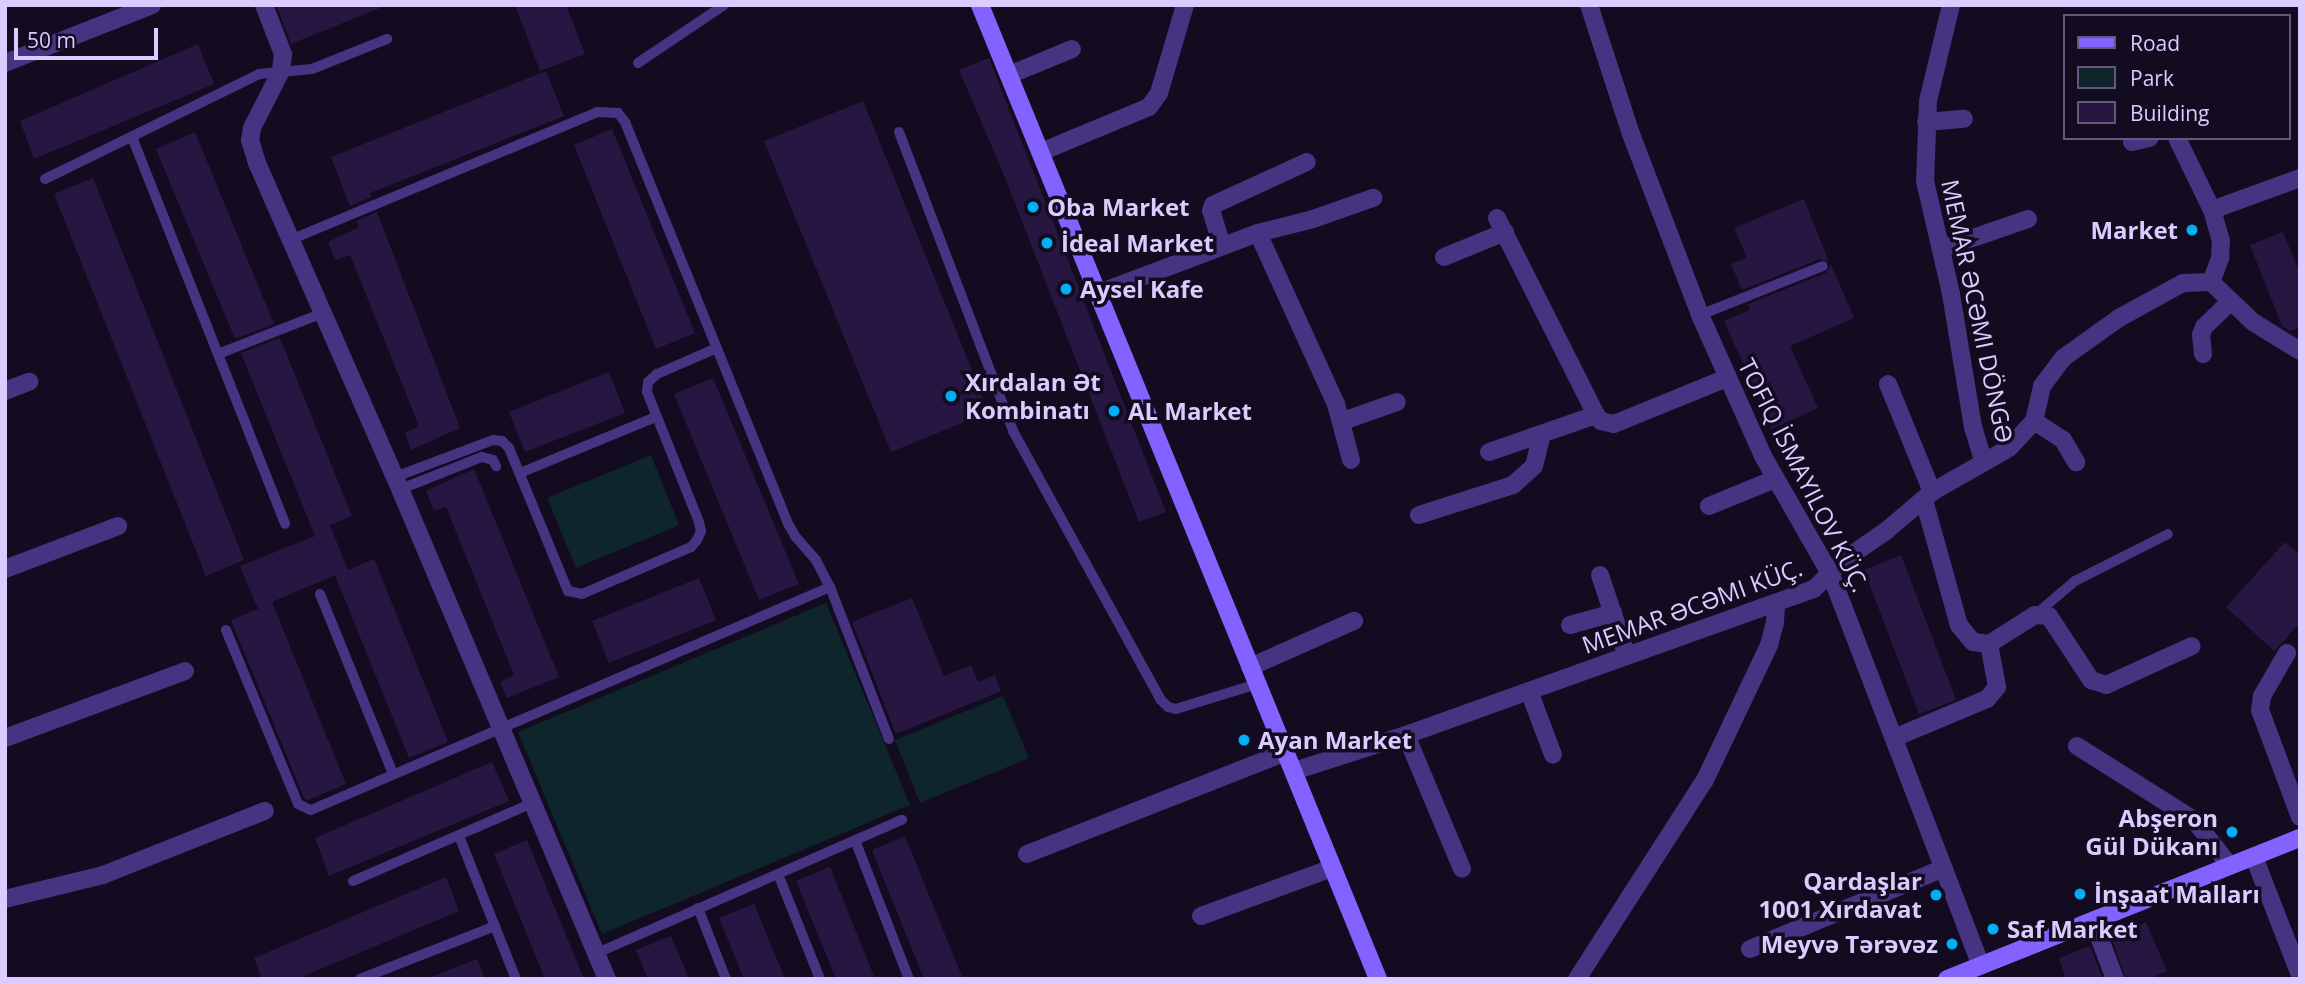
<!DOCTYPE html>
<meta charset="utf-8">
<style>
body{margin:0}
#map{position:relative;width:2305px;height:984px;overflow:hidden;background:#130b20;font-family:"Open Sans",sans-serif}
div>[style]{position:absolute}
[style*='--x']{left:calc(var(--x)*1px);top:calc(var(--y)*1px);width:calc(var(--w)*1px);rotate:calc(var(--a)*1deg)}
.green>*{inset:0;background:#0e262b}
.building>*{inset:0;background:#281642}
.lane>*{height:10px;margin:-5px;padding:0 5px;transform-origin:5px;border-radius:5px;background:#463482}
.street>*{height:18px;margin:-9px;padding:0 9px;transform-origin:9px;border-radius:9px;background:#463482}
.secondary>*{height:18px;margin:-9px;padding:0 9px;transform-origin:9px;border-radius:9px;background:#8462ff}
.dots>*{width:19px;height:19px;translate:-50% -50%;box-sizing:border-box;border:4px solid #130b20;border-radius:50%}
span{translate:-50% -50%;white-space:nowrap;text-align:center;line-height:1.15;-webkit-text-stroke:7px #130b20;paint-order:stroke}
.poi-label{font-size:24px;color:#dbcbff;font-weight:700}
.left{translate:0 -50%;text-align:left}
.right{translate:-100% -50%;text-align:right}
.street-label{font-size:24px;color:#dbcbff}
.frame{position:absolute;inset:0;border:7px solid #dbcbff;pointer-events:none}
.legend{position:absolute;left:2063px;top:14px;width:228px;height:126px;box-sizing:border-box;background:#130b20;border:2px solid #635879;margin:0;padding:9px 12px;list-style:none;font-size:21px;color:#dbcbff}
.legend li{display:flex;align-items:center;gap:14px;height:35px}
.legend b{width:35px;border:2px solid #635879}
.scale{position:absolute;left:14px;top:28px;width:144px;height:32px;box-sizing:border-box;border:4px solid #dbcbff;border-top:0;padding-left:9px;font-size:21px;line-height:24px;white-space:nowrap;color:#dbcbff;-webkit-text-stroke:5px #130b20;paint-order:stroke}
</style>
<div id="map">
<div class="green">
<div style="clip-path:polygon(651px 455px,679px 525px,576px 568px,547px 498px)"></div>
<div style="clip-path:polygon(826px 603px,910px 805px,602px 934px,518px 732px)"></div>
<div style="clip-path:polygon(1003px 696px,1029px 758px,920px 803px,895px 740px)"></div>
</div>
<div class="building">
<div style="clip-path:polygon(276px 5px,385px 5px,385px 6px,291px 44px)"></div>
<div style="clip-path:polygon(515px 5px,566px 5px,585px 54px,540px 71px)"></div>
<div style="clip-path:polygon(198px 44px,214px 84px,34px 159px,20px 121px)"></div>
<div style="clip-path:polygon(989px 58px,1166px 512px,1139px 522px,1006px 180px,959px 70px)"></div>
<div style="clip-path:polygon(546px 71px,564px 116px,370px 193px,371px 197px,350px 206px,331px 157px)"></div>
<div style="clip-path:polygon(863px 101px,989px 412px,891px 452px,764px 141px)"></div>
<div style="clip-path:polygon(612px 129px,695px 333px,656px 349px,574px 145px)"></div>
<div style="clip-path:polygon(195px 132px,274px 324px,235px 339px,156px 149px)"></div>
<div style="clip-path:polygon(93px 178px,244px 560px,206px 576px,54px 194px)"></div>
<div style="clip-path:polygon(1804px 199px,1829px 262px,1820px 259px,1742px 290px,1731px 264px,1747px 258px,1734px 228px)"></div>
<div style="clip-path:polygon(377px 212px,460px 428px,411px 450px,405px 433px,419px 426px,350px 255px,335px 260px,328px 242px,359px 227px,356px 221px)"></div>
<div style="clip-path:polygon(2283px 232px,2300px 273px,2300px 327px,2289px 331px,2282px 326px,2250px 245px)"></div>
<div style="clip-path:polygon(1831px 264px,1854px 318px,1790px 346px,1818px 408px,1772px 429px,1724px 321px,1750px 310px,1748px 304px,1826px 273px)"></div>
<div style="clip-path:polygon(280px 338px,352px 516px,330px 525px,348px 570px,374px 559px,448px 742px,409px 758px,335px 575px,272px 602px,346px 784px,308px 800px,304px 798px,231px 620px,258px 609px,240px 566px,315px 536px,241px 353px)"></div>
<div style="clip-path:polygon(609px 372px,625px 413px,525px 452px,509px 412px)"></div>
<div style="clip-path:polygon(713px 378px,799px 584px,759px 600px,674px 394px)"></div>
<div style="clip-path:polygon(474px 469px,559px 677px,507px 698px,500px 682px,514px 675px,446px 507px,434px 511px,426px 491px)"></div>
<div style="clip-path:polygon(2285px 542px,2300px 555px,2300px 623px,2274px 651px,2226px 607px)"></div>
<div style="clip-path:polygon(1901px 555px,1956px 700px,1919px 714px,1864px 570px)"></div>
<div style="clip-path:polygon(699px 578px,716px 620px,609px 663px,592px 621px)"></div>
<div style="clip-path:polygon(912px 598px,944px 676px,971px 665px,978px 682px,995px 675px,1001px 691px,896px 734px,852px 622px)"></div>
<div style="clip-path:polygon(492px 762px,509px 801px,329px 876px,315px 838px)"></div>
<div style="clip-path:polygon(905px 836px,963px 979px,924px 979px,872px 850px)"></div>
<div style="clip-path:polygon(527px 840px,584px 979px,545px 979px,494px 854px)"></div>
<div style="clip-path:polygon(830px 867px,875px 979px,836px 979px,796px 881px)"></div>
<div style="clip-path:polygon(446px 877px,459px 911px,297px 979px,262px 979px,254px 958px)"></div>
<div style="clip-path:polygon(754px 904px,785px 979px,744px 979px,719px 918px)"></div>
<div style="clip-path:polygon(2146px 922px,2167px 971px,2149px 979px,2126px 979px,2111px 937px)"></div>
<div style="clip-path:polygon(671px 936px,689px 979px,648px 979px,636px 950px)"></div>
<div style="clip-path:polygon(2090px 946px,2103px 979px,2066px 979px,2059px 958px)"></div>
<div style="clip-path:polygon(477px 959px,485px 979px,429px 979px,429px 978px)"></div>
</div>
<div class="lane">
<div style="--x:638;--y:63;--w:104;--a:-34"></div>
<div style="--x:899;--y:132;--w:320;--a:69.1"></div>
<div style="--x:1013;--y:431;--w:307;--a:61.2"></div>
<div style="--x:1161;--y:700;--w:10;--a:45"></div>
<div style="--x:1168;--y:707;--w:8;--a:14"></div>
<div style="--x:1176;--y:709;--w:85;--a:-17.2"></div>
<div style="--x:132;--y:137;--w:416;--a:68.4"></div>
<div style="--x:45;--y:179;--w:238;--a:-26.1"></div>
<div style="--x:259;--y:74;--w:53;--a:-5.4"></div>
<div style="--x:312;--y:69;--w:81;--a:-21.8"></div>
<div style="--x:290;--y:240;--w:333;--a:-22.6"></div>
<div style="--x:597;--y:112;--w:21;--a:3"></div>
<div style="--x:618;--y:113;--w:11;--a:52"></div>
<div style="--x:625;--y:122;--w:435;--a:67.9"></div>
<div style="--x:789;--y:525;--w:13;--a:61"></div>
<div style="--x:795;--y:536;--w:32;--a:49"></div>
<div style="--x:816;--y:560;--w:30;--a:63"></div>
<div style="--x:830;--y:587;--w:163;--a:68.8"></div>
<div style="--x:1700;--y:315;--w:132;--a:-21.7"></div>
<div style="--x:218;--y:354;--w:113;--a:-21.3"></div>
<div style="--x:520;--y:473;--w:147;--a:-22.4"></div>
<div style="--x:395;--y:477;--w:105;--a:-20.7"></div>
<div style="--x:493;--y:440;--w:9;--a:6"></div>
<div style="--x:502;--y:441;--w:10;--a:45"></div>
<div style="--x:509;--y:448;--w:155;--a:67.6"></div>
<div style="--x:568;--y:591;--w:14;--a:12"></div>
<div style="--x:582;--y:594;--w:119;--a:-23.3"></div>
<div style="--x:691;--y:547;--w:9;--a:-49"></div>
<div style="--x:697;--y:540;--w:10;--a:-66"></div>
<div style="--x:701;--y:531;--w:9;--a:-103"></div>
<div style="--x:699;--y:522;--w:140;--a:-111.8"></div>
<div style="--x:647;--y:392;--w:10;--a:-84"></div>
<div style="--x:648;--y:382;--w:12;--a:-42"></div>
<div style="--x:657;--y:374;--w:65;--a:-23.4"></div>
<div style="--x:401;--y:489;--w:87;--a:-21.6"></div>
<div style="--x:482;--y:457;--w:11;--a:15"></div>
<div style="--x:493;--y:460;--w:7;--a:63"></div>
<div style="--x:320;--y:594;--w:194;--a:67.9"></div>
<div style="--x:2035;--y:615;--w:52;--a:-40.4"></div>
<div style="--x:2075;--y:581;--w:104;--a:-26.8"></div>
<div style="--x:226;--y:630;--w:188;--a:67.5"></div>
<div style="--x:298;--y:804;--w:14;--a:25"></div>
<div style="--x:311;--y:810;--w:565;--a:-23.25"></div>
<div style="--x:459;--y:836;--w:154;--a:68.3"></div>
<div style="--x:855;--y:840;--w:149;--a:68.8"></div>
<div style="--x:778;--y:874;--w:113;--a:68.2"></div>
<div style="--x:353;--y:881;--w:195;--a:-23.5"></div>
<div style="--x:698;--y:908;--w:76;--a:68.5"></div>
<div style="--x:597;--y:953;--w:333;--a:-23.6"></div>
<div style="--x:360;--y:979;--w:145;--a:-21.4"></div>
</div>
<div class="street">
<div style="--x:264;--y:5;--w:53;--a:68.8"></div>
<div style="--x:283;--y:54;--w:17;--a:97"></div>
<div style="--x:281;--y:71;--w:64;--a:117"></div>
<div style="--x:252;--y:128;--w:12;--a:99"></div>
<div style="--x:250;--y:140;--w:24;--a:73"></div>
<div style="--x:257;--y:163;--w:343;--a:66.3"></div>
<div style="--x:395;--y:477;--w:545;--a:67.11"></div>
<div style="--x:1589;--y:5;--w:136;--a:72"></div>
<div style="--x:1631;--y:134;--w:194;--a:69.1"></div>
<div style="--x:1700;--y:315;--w:154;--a:65.9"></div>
<div style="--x:1763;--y:456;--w:137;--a:60.3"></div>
<div style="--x:1831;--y:575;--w:418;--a:69"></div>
<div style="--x:1951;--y:5;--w:99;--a:103.5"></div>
<div style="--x:1928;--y:101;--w:80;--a:92.1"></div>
<div style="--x:1925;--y:181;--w:116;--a:77"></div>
<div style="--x:1951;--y:294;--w:135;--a:80.6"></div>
<div style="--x:1973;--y:427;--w:37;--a:73"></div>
<div style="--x:5;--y:63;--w:158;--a:-21.5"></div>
<div style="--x:1009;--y:75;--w:68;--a:-22.4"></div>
<div style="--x:1926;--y:122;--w:38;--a:-5"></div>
<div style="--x:2177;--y:138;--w:80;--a:64.1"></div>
<div style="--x:2132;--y:142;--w:18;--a:-13"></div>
<div style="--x:1041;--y:152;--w:117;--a:-22.6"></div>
<div style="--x:1149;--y:107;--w:17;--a:-54"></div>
<div style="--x:1159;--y:93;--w:92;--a:-73.5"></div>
<div style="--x:1497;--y:218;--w:220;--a:63.3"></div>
<div style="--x:1258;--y:233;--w:188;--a:65.5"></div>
<div style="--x:1336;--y:404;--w:58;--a:75"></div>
<div style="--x:1222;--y:246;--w:37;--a:-107"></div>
<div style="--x:1211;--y:211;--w:6;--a:-72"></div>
<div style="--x:1213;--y:205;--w:103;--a:-24.6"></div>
<div style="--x:1941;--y:249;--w:92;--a:-19"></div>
<div style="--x:1444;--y:257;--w:66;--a:-22.3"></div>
<div style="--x:2211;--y:282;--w:26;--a:-69"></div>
<div style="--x:2220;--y:258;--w:17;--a:-87"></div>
<div style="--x:2221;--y:241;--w:32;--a:-106"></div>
<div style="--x:2212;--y:210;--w:94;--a:-20"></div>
<div style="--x:1099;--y:293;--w:170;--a:-20.7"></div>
<div style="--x:1258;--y:233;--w:57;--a:-14.3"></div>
<div style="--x:1313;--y:219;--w:64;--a:-19.3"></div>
<div style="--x:2203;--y:354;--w:19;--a:-96"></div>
<div style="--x:2201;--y:335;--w:9;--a:-69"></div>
<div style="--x:2204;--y:327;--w:36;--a:-44"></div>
<div style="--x:1888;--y:384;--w:117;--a:67.8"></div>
<div style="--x:5;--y:391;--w:26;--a:-21"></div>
<div style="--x:1343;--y:421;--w:57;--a:-19.4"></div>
<div style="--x:2034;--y:421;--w:35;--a:33"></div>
<div style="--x:2063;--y:440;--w:26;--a:59"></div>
<div style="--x:1489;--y:452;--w:113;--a:-19.1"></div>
<div style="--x:1596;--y:415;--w:8;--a:50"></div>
<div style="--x:1601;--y:421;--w:13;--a:13"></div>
<div style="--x:1614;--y:424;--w:122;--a:-22.2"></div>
<div style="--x:1924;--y:500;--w:130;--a:74.4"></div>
<div style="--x:1959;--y:625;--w:22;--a:51"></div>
<div style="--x:1973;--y:642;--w:16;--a:7"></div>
<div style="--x:1989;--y:644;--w:54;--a:-32.2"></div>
<div style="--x:2035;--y:615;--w:14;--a:4"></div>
<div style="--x:2049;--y:616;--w:77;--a:56.7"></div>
<div style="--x:2091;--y:680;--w:16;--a:18"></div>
<div style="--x:2106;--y:685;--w:94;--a:-24.4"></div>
<div style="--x:1709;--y:506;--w:71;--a:-22.2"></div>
<div style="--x:1419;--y:515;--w:99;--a:-17.7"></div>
<div style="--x:1513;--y:485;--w:28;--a:-42"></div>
<div style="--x:1534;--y:466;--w:30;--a:-76"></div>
<div style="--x:5;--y:569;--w:121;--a:-20.8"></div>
<div style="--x:1600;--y:575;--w:85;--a:71.6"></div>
<div style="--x:1570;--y:625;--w:45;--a:-15.6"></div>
<div style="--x:2287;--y:653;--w:50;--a:120.2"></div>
<div style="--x:2262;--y:696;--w:14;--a:98"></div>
<div style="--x:2260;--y:710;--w:114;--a:69.5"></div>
<div style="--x:1250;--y:667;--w:114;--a:-23.9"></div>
<div style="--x:1529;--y:691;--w:68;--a:69.4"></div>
<div style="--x:1406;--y:735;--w:145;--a:67.3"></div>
<div style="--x:5;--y:738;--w:192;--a:-20.4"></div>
<div style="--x:1894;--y:738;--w:101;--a:-22.8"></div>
<div style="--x:1987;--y:699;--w:16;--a:-50"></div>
<div style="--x:1997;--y:687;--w:44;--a:-100.5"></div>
<div style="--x:2077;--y:746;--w:138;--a:32.3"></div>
<div style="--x:2194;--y:820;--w:58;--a:52"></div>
<div style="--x:1294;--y:771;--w:118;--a:-17.8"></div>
<div style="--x:1406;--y:735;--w:433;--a:-19.7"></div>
<div style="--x:1814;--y:589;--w:38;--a:-45"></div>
<div style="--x:1841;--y:562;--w:55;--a:-34.6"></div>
<div style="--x:1886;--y:531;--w:60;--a:-40.3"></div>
<div style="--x:1932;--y:492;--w:89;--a:-29.7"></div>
<div style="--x:2009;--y:448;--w:37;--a:-47"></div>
<div style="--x:2034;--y:421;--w:36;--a:-77"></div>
<div style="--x:2042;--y:386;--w:35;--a:-53"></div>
<div style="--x:2063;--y:358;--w:69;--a:-35.5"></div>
<div style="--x:2119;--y:318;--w:73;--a:-28.7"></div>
<div style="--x:2183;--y:283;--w:28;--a:-2"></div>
<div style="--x:2211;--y:282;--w:58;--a:43.6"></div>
<div style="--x:2253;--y:322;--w:55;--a:31.7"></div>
<div style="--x:1027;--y:854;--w:278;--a:-21.5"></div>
<div style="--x:2254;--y:857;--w:127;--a:68.7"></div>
<div style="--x:5;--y:899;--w:101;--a:-13.8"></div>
<div style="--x:103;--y:875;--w:174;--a:-21.6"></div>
<div style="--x:1201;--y:916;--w:140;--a:-20.1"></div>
<div style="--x:2093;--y:921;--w:62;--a:69.2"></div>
<div style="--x:1750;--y:949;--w:210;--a:-22.7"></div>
<div style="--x:1577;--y:979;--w:237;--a:-57.3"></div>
<div style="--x:1705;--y:780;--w:149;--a:-64.6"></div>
<div style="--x:1769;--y:645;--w:23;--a:-75"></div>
<div style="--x:1775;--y:623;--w:18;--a:-87"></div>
</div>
<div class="secondary">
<div style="--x:980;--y:5;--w:1052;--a:67.77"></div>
<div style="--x:1947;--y:979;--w:380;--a:-21.8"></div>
</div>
<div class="dots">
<div style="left:1033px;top:207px;background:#00aef6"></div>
<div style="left:2192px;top:230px;background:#00aef6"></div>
<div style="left:1047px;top:243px;background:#00aef6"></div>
<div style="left:1066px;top:289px;background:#00aef6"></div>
<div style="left:951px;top:396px;background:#00aef6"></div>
<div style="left:1114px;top:411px;background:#00aef6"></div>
<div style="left:1244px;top:740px;background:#00aef6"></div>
<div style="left:2232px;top:832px;background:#00aef6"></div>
<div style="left:2080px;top:894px;background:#00aef6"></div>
<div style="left:1936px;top:895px;background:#00aef6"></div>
<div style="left:1993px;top:929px;background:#00aef6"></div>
<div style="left:1952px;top:944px;background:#00aef6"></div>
</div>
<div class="poi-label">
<span class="left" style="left:1047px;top:207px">Oba Market</span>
<span class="right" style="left:2178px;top:230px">Market</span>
<span class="left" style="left:1061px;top:243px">İdeal Market</span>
<span class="left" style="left:1080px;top:289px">Aysel Kafe</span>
<span class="left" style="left:965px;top:396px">Xırdalan Ət<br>Kombinatı</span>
<span class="left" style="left:1128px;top:411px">AL Market</span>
<span class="left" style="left:1258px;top:740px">Ayan Market</span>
<span class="right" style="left:2218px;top:832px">Abşeron<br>Gül Dükanı</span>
<span class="right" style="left:1922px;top:895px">Qardaşlar<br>1001 Xırdavat</span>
<span class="left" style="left:2094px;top:894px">İnşaat Malları</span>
<span class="left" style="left:2007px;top:929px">Saf Market</span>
<span class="right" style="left:1938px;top:944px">Meyvə Tərəvəz</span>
</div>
<div class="street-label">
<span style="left:1978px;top:311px;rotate:78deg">MEMAR ƏCƏMI DÖNGƏ</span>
<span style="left:1804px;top:475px;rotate:63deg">TOFIQ İSMAYILOV KÜÇ.</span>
<span style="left:1692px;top:606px;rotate:-20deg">MEMAR ƏCƏMI KÜÇ.</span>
</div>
<div class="frame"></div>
<ul class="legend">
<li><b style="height:9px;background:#8462ff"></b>Road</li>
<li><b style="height:19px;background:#0e262b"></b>Park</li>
<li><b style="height:19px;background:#281642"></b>Building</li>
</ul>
<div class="scale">50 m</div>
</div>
